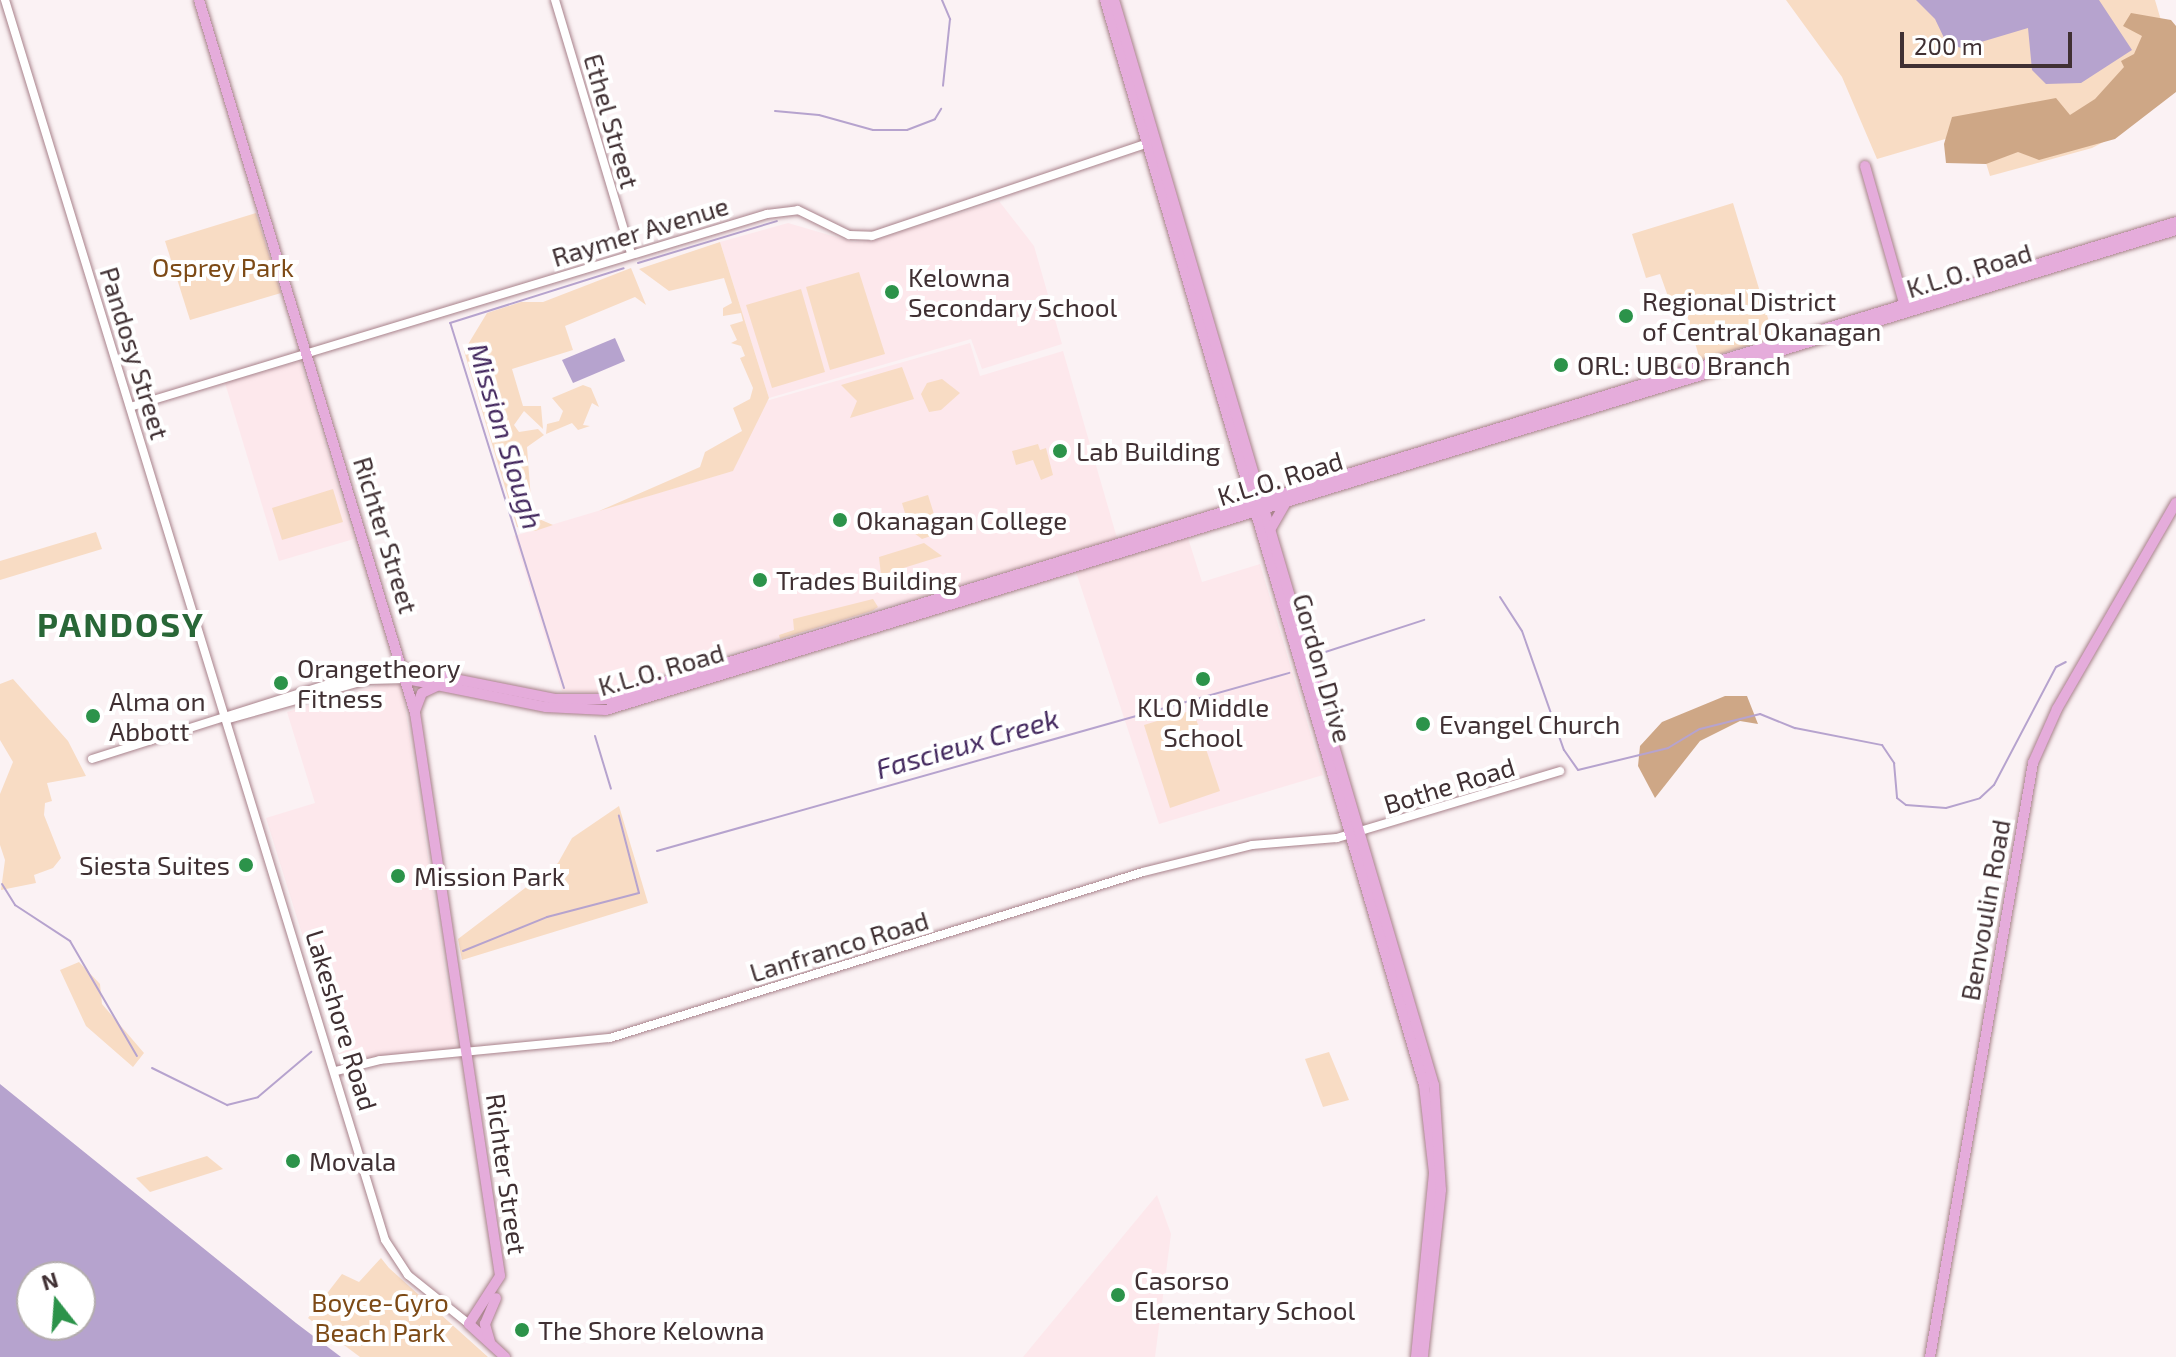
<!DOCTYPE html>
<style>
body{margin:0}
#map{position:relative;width:2176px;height:1357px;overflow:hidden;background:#fbf2f4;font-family:"Exo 2",sans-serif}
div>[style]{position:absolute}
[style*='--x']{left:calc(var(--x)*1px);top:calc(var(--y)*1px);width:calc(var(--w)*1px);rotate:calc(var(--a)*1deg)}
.built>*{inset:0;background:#fde8ec}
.green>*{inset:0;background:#f8dcc4}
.forest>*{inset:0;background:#cea786}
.water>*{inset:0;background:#b6a3ce}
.stream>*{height:2px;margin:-1px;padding:0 1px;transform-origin:1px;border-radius:1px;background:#b6a3ce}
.roads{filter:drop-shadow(0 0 2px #a8828b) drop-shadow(0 0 2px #a8828b)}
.minor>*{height:8px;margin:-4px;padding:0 4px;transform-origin:4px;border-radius:4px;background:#fff}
.major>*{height:10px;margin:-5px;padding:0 5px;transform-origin:5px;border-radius:5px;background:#e5acdb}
.dots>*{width:22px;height:22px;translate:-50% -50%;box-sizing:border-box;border:4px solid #fff;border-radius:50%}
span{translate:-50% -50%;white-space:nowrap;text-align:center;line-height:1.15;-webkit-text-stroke:8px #fff;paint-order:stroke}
.street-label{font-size:26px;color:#403033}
.park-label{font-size:26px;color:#7d4a16}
.poi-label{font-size:26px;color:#403033}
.left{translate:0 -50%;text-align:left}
.right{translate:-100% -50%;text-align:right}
.water-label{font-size:28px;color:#43285e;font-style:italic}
.district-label{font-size:34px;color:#286737;font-weight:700;letter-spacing:2px}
.north{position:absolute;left:16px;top:1261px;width:80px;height:80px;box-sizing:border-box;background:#fff;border:2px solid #b3acad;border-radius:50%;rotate:343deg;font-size:22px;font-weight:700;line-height:32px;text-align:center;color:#403033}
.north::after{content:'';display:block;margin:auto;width:28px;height:36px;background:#2c934a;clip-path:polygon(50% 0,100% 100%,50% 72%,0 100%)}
.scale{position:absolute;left:1900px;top:32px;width:172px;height:36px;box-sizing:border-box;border:4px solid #403033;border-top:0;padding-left:10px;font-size:24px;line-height:28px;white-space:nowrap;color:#403033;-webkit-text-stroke:6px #fff;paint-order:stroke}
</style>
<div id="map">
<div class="built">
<div style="clip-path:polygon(999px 201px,1034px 246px,1062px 344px,982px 369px,971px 339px,769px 398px,720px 242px,788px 223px,853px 242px,871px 241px)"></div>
<div style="clip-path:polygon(970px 343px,980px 376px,1063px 351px,1117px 538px,597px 693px,562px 691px,514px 536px,732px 471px,766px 401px)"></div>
<div style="clip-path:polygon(300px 361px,354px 539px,279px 561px,225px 383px)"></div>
<div style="clip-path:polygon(1188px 538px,1202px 582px,1260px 564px,1323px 775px,1159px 824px,1076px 572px)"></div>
<div style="clip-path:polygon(382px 684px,401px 685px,405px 706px,457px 1048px,343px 1066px,266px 818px,315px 803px,287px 712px)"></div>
<div style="clip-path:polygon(1157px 1195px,1171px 1234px,1155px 1357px,1023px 1357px)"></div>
</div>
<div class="green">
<div style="clip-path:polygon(1786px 0,2155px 0,2175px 68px,2115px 136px,2092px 148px,1990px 176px,1976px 130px,1877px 159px,1842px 77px)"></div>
<div style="clip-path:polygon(1733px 203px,1774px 338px,1700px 360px,1687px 315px,1670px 302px,1660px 274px,1646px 278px,1632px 234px)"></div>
<div style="clip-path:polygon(256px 213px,281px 293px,190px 320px,165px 241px)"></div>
<div style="clip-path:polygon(720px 242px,769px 398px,733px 471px,599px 511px,700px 467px,705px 452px,742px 431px,733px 408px,750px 399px,753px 388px,740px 358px,745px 356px,741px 346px,731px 343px,737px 340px,730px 325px,743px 321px,741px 313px,723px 316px,723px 308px,732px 303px,724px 278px,669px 291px,639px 269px)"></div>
<div style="clip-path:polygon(631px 268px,646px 305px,635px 297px,565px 326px,573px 350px,512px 369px,523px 406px,541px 406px,543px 429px,524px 411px,514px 425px,519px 432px,538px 429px,544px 435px,527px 447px,531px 500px,539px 519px,553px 525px,535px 531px,517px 527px,464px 351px,487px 313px,521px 302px,543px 302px)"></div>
<div style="clip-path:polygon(859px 272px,885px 354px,830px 370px,806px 287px)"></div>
<div style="clip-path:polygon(801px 289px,825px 372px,772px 388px,746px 305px)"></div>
<div style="clip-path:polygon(902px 367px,914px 399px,850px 418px,857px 401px,841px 385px)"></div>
<div style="clip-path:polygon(942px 379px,960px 393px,941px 410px,929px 412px,921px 394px,927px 383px)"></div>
<div style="clip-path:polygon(583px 385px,591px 388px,599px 407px,592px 403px,583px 425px,590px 426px,578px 430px,572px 423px,546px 434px,547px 424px,559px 421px,563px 411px,552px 398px)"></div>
<div style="clip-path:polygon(1038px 444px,1040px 450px,1046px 448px,1053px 475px,1041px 480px,1033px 460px,1016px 465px,1012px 451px)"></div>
<div style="clip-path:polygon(333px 489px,343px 522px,282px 540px,272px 508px)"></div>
<div style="clip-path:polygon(928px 495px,938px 527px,934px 535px,922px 539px,910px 530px,902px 503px)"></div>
<div style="clip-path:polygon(96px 532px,102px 549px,0 580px,0 561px)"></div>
<div style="clip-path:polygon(924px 543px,942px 556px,881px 575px,879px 557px)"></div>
<div style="clip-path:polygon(873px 599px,878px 607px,872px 611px,780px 639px,779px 635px,794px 630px,793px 619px)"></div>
<div style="clip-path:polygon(13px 679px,68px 741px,86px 776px,47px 783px,52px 801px,45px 803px,44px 815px,61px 858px,53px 868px,34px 875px,36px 883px,1px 890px,5px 860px,0 845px,0 794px,13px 762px,0 740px,0 684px)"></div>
<div style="clip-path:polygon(1193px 710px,1220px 791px,1170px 808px,1144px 725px)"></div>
<div style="clip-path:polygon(619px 806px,648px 903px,462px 960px,458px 939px,558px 863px,572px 838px)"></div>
<div style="clip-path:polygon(79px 962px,100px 984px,102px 1004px,144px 1053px,133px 1067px,86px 1026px,60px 970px)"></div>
<div style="clip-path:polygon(1329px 1052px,1349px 1100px,1323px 1107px,1305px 1059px)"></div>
<div style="clip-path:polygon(207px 1156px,223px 1169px,150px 1192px,136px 1178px)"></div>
<div style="clip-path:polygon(381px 1258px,389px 1268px,488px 1357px,360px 1357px,308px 1318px,342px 1274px,359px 1282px)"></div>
</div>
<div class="forest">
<div style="clip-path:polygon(2131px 13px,2171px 20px,2176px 26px,2176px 92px,2115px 139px,2039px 160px,2018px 152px,1986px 164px,1946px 163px,1944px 144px,1952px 117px,2056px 98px,2070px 115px,2095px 99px,2124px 67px,2121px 61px,2134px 54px,2142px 36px,2123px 26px)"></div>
<div style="clip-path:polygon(1725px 696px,1747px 696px,1758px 724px,1740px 721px,1700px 741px,1655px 798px,1638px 766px,1640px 746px,1662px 722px)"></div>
</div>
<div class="water">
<div style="clip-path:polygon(1916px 0,2099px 0,2132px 50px,2081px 83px,2046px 84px,2032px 70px,2028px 28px,1961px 48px,1946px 42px,1935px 19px)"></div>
<div style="clip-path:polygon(615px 338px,625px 361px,573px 383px,562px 360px)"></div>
<div style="clip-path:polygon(evenodd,0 1084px,296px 1323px,341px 1357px,0 1357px,0 1084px,32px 1277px,80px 1277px,80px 1325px,32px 1325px,32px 1277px)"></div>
</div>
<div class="stream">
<div style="--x:942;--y:0;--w:21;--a:67"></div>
<div style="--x:950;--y:19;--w:67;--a:96"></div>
<div style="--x:775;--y:111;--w:44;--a:5.2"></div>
<div style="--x:819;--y:115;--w:56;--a:15.5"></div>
<div style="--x:873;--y:130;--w:34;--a:0"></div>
<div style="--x:907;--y:130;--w:30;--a:-21"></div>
<div style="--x:935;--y:119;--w:12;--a:-59"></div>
<div style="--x:638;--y:263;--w:145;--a:-16.8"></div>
<div style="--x:1500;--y:597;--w:40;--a:57.1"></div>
<div style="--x:1522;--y:631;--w:126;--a:70.6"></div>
<div style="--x:1564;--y:750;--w:24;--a:55"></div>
<div style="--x:1578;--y:770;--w:93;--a:-13.7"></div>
<div style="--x:1668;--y:748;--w:37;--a:-31"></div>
<div style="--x:1700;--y:729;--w:62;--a:-14"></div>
<div style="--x:1760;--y:714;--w:38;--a:22"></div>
<div style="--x:1795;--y:728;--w:89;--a:11.1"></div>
<div style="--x:1882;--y:745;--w:22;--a:56"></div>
<div style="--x:1894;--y:763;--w:35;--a:85"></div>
<div style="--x:1897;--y:798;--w:11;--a:38"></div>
<div style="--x:1906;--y:805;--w:40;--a:4.3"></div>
<div style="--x:1946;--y:808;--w:35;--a:-16"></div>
<div style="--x:1980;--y:798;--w:19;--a:-43"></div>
<div style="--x:1994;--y:785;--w:133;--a:-62.3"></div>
<div style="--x:2056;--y:667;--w:11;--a:-27"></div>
<div style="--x:1313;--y:656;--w:117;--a:-18"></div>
<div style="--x:564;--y:688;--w:382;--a:-107.3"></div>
<div style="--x:450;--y:323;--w:182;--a:-17.5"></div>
<div style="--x:595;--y:736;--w:55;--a:73.2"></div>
<div style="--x:657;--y:851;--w:657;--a:-15.73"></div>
<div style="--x:2;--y:884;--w:25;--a:58"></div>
<div style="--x:15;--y:905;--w:66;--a:33.2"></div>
<div style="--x:70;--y:941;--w:133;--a:59.8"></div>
<div style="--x:463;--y:951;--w:91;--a:-22"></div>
<div style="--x:547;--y:917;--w:95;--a:-14.6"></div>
<div style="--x:639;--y:893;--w:80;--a:-104.6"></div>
<div style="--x:152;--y:1068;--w:84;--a:26.3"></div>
<div style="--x:227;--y:1105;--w:32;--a:-14"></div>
<div style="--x:258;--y:1097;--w:70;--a:-40.3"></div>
</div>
<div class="roads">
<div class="minor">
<div style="--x:5;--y:0;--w:1297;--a:72.96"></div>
<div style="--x:385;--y:1240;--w:42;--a:56.7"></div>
<div style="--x:408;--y:1275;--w:78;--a:38.8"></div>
<div style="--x:555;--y:0;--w:265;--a:73.3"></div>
<div style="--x:130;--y:407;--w:666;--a:-16.86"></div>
<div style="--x:767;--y:214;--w:31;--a:-7"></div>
<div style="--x:798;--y:210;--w:57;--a:26.1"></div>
<div style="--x:849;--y:235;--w:23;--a:2"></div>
<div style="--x:872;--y:236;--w:295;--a:-18.6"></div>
<div style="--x:229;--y:719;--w:143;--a:-15.8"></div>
<div style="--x:367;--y:680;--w:40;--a:-1.4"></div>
<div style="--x:92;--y:759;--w:287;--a:-17.6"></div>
<div style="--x:366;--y:672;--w:38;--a:-5"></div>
<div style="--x:336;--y:1071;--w:45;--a:-14"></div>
<div style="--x:380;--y:1060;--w:231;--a:-5.5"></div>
<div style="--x:610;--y:1038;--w:558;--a:-17.3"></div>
<div style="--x:1143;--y:872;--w:112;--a:-13.9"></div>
<div style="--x:1252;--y:845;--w:85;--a:-4.7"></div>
<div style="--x:1337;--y:838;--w:233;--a:-16.7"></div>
</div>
<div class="major">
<div style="--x:199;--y:0;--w:745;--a:73.15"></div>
<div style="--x:415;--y:713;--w:569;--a:81.41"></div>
<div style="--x:500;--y:1276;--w:57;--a:122.9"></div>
<div style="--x:469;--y:1324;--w:49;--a:42.5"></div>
<div style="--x:1105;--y:0;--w:1131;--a:73.62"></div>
<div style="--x:1424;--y:1085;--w:89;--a:83.5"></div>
<div style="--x:1434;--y:1173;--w:185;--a:95.6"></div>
<div style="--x:1114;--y:0;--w:1131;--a:73.57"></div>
<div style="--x:1434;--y:1085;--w:105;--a:86.2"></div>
<div style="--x:1441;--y:1190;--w:168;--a:96.2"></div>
<div style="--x:1865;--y:166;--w:150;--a:74.1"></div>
<div style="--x:1270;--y:530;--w:34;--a:-60"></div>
<div style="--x:404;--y:669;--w:155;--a:11.2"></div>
<div style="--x:556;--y:699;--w:52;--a:0"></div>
<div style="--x:608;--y:699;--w:1639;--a:-16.92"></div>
<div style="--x:407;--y:679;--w:142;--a:11.4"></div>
<div style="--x:546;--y:707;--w:60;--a:2.9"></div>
<div style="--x:606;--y:710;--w:1642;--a:-17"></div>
<div style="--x:415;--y:711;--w:19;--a:-69"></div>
<div style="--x:422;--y:693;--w:17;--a:-25"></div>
<div style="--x:490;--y:1342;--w:19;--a:-106"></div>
<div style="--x:485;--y:1324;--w:28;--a:-67"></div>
<div style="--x:1930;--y:1357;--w:603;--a:-80.16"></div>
<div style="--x:2033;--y:763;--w:59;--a:-66"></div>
<div style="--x:2057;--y:709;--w:238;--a:-60"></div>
</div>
</div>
<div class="dots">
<div style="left:892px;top:292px;background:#2c934a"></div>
<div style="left:1626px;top:316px;background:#2c934a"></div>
<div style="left:1561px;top:365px;background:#2c934a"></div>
<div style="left:1060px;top:451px;background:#2c934a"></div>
<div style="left:840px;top:520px;background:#2c934a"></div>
<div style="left:760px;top:580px;background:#2c934a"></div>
<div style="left:1203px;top:679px;background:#2c934a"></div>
<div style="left:281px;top:683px;background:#2c934a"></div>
<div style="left:93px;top:716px;background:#2c934a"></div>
<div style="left:1423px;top:724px;background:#2c934a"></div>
<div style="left:246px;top:865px;background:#2c934a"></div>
<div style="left:398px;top:876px;background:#2c934a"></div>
<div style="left:293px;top:1161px;background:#2c934a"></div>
<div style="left:1118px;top:1295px;background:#2c934a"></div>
<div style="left:522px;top:1330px;background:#2c934a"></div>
</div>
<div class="street-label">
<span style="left:612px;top:121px;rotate:74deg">Ethel Street</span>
<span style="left:640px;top:231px;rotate:-17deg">Raymer Avenue</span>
<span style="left:1969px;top:270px;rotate:-17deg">K.L.O. Road</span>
<span style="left:135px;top:353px;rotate:73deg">Pandosy Street</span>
<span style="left:1280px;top:478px;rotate:-17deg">K.L.O. Road</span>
<span style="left:386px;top:535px;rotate:73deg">Richter Street</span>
<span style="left:1323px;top:668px;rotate:74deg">Gordon Drive</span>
<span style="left:661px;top:669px;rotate:-16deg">K.L.O. Road</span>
<span style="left:1449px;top:785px;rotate:-17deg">Bothe Road</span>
<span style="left:1985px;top:910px;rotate:-80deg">Benvoulin Road</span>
<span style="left:839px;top:946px;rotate:-17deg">Lanfranco Road</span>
<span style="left:342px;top:1020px;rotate:73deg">Lakeshore Road</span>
<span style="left:507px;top:1174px;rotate:82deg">Richter Street</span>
</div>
<div class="park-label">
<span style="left:223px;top:267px">Osprey Park</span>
<span style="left:380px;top:1317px">Boyce-Gyro<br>Beach Park</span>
</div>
<div class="poi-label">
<span class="left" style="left:908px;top:292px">Kelowna<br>Secondary School</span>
<span class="left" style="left:1642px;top:316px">Regional District<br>of Central Okanagan</span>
<span class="left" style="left:1577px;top:365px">ORL: UBCO Branch</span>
<span class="left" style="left:1076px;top:451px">Lab Building</span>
<span class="left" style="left:856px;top:520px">Okanagan College</span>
<span class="left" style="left:776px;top:580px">Trades Building</span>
<span class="left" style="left:297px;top:683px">Orangetheory<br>Fitness</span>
<span class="left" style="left:109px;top:716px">Alma on<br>Abbott</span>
<span style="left:1203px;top:722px">KLO Middle<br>School</span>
<span class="left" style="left:1439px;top:724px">Evangel Church</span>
<span class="right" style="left:230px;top:865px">Siesta Suites</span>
<span class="left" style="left:414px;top:876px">Mission Park</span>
<span class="left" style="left:309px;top:1161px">Movala</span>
<span class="left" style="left:1134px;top:1295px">Casorso<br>Elementary School</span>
<span class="left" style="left:538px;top:1330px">The Shore Kelowna</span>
</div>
<div class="water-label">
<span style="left:506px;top:436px;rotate:73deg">Mission Slough</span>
<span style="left:967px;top:743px;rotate:-16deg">Fascieux Creek</span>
</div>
<div class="district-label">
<span style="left:121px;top:624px">PANDOSY</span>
</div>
<div class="north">N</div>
<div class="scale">200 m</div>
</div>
